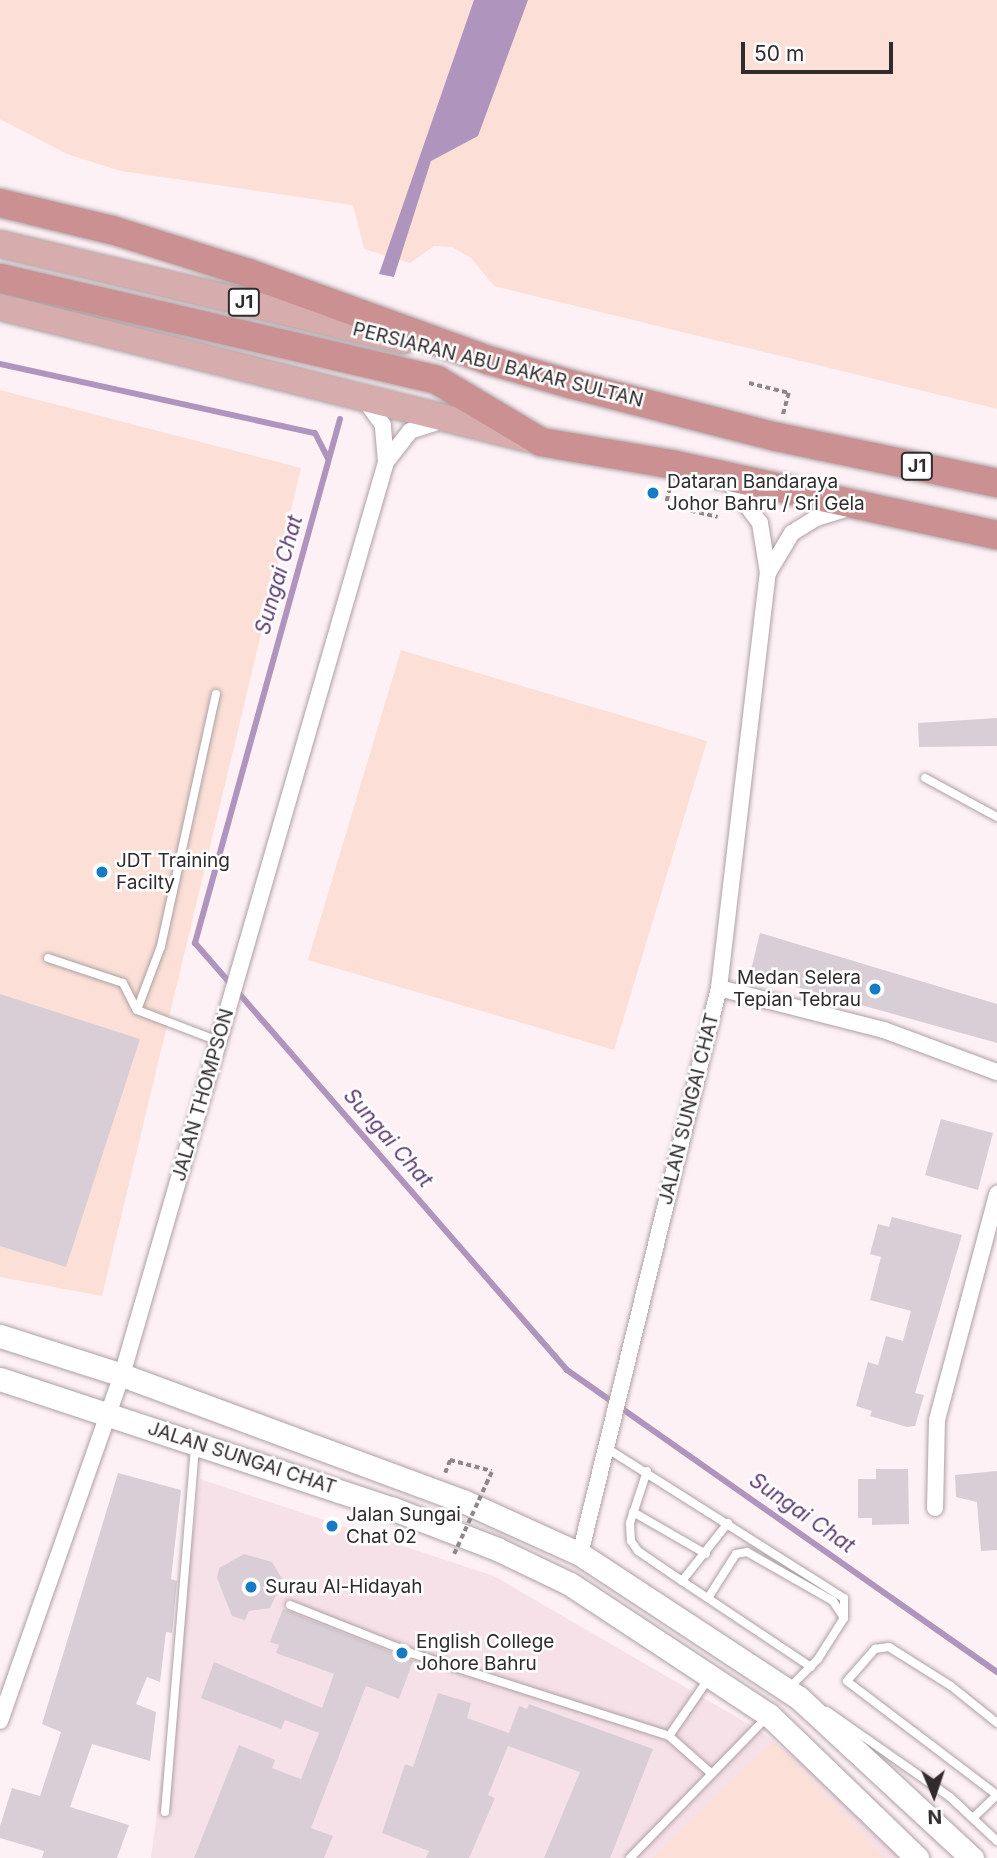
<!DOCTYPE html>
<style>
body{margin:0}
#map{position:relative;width:997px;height:1858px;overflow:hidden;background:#fef1f5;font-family:Inter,sans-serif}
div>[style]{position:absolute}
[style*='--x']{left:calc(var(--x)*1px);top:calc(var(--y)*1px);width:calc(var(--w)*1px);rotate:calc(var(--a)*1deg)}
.built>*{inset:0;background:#f7e1e8}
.green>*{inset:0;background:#fce0d7}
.water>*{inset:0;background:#af94be}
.stream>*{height:6px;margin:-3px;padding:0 3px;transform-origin:3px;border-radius:3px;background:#af94be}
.building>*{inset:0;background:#d9ced6}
.path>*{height:3.5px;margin-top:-1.75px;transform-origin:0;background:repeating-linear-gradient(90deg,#8e8689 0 5px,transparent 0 8.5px)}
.roads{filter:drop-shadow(0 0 2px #ada1a4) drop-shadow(0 0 2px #ada1a4)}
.service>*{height:8px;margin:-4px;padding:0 4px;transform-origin:4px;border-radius:4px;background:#fff}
.minor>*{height:16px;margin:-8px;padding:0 8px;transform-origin:8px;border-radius:8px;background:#fff}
.secondary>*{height:23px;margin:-11.5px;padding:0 11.5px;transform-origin:11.5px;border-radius:11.5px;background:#fff}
.primary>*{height:26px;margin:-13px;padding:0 13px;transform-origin:13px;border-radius:13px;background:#d7acad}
.trunk>*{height:28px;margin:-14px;padding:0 14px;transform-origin:14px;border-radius:14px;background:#ca9092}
.path-bridge>*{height:3.5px;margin-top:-1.75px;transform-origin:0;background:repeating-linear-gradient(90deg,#8e8689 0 5px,transparent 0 8.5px)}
.dots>*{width:19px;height:19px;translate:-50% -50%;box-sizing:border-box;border:4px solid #fff;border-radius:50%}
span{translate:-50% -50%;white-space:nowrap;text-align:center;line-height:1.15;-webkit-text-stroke:5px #fff;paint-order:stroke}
.shield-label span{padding:2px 5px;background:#fff;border:2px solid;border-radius:5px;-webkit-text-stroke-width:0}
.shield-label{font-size:18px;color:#302b2d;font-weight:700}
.street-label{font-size:19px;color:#302b2d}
.poi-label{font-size:19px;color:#302b2d}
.left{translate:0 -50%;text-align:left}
.right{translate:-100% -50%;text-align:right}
.water-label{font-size:21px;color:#613d74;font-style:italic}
.north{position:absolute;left:899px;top:1760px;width:70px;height:70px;-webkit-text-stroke:5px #fff;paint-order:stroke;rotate:178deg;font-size:19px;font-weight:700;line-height:28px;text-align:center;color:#302b2d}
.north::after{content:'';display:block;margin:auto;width:24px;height:32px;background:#302b2d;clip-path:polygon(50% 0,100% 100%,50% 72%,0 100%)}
.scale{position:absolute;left:741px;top:42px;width:152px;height:32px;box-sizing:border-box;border:4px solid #302b2d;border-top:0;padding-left:9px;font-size:21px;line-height:24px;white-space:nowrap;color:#302b2d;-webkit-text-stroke:5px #fff;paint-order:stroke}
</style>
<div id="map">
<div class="built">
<div style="clip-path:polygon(200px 1479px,494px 1576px,759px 1730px,841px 1794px,899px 1858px,151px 1858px)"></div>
</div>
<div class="green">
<div style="clip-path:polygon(0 0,997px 0,997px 409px,494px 286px,471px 258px,452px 247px,434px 246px,410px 263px,364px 249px,353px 205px,121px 171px,67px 154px,0 119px)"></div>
<div style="clip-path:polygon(0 390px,301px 468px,102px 1296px,0 1277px)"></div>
<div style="clip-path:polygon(401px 650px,707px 741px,614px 1050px,308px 960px)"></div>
<div style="clip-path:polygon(773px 1741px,885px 1858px,652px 1858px)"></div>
</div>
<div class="water">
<div style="clip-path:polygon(474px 0,528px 0,478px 136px,431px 161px,394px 277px,379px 274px)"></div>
</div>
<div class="stream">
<div style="--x:0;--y:364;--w:322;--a:12.4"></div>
<div style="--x:315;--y:433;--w:28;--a:63"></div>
<div style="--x:340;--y:419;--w:544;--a:105.47"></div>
<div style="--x:195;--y:943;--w:566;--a:48.94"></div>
<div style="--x:567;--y:1370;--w:525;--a:35.08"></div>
</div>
<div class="building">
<div style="clip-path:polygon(997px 718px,997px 746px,919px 747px,918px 723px)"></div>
<div style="clip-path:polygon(760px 933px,997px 1004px,997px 1043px,750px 974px)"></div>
<div style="clip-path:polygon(0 994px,140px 1039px,66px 1267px,0 1246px)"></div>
<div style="clip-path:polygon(941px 1119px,993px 1133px,978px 1190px,925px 1175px)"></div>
<div style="clip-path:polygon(892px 1217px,962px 1235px,915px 1393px,924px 1395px,915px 1426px,907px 1427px,870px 1416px,872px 1411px,856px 1406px,868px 1362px,878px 1365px,886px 1336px,903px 1341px,911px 1311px,870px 1300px,881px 1257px,870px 1254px,878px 1224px,889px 1227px)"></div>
<div style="clip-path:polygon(876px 1469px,908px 1469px,909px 1524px,872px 1525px,872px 1518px,858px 1518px,858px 1479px,876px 1479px)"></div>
<div style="clip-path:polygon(997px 1471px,997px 1550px,981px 1551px,977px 1502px,956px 1497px,955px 1475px)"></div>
<div style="clip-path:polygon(118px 1473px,181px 1490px,171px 1579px,177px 1581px,172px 1633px,166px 1632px,160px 1682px,147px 1677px,136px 1704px,156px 1712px,150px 1761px,92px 1744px,70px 1807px,129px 1825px,117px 1858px,42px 1858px,44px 1851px,0 1838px,0 1826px,12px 1788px,40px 1796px,61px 1732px,42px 1724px)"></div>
<div style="clip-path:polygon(244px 1554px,272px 1562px,283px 1580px,270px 1608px,249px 1611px,245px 1620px,232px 1616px,217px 1578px,219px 1568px)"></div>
<div style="clip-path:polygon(283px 1609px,413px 1661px,399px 1699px,366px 1686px,311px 1828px,333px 1836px,324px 1858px,194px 1858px,239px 1745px,275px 1760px,272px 1768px,301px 1779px,319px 1733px,285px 1720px,281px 1729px,201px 1698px,214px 1662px,322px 1708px,334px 1674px,276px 1653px,279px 1645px,270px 1642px)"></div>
<div style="clip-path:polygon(438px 1693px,471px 1703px,467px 1718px,509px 1733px,519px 1706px,527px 1709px,529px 1704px,653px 1749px,610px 1858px,544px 1858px,580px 1772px,508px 1746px,488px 1795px,495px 1798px,469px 1858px,426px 1858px,429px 1851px,382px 1833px,405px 1764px,413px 1767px)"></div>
</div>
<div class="path">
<div style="--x:749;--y:383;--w:41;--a:14"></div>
<div style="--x:789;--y:393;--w:23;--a:105"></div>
<div style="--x:670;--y:488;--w:17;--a:103"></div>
<div style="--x:666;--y:505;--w:53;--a:13"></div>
<div style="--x:445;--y:1473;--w:14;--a:-69"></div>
<div style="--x:450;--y:1460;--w:43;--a:14.7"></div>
</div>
<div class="roads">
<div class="service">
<div style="--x:925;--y:778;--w:82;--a:28.4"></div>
<div style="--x:48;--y:958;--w:79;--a:18.4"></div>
<div style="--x:123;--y:983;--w:30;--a:63"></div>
<div style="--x:137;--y:1010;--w:87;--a:20.9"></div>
<div style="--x:137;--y:1010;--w:68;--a:-69.4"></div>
<div style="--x:161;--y:946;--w:258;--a:-77.7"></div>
<div style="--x:608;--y:1449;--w:279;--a:32.3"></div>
<div style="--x:844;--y:1598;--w:20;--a:90"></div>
<div style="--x:844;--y:1618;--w:49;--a:122.4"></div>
<div style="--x:818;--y:1659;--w:41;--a:135"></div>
<div style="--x:647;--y:1471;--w:55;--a:108.1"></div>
<div style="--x:630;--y:1523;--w:18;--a:87"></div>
<div style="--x:631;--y:1541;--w:12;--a:55"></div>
<div style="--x:638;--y:1551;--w:53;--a:34.3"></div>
<div style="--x:682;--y:1581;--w:74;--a:-51.6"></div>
<div style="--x:633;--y:1512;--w:84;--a:29.9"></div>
<div style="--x:682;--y:1581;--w:155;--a:33.7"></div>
<div style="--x:708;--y:1598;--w:52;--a:-57.5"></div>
<div style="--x:736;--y:1554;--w:11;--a:-10"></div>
<div style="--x:747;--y:1552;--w:99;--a:29.7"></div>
<div style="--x:833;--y:1601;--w:20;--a:57"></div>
<div style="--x:290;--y:1605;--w:133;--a:21.6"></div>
<div style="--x:414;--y:1654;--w:268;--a:17.8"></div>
<div style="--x:669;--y:1736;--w:70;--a:-55.4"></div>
<div style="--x:827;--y:1711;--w:150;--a:35"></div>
<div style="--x:950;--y:1797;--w:64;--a:43.1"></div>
<div style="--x:669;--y:1736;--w:57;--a:41.5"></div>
<div style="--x:997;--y:1795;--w:188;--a:-142.8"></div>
<div style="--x:847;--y:1681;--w:43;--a:-48.8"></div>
<div style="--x:875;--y:1649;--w:14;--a:-8"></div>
<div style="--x:889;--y:1647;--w:73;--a:32.2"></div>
<div style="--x:951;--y:1686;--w:59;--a:38.8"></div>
<div style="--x:165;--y:1812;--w:367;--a:-85.3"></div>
<div style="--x:974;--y:1817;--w:32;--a:-44"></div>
<div style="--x:630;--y:1858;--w:195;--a:-45.8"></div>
</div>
<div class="minor">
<div style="--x:386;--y:462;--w:39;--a:-52"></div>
<div style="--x:410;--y:431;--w:32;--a:-18"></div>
<div style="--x:768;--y:573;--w:47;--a:-59"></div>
<div style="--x:792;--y:533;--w:28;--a:-32"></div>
<div style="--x:816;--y:518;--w:39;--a:-17"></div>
<div style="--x:719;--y:988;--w:170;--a:14.3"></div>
<div style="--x:884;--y:1030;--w:121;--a:20.4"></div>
<div style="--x:935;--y:1508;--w:88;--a:-88.7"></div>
<div style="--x:937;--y:1420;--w:234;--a:-75.1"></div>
<div style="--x:580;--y:1554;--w:583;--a:-76.2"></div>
<div style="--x:719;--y:988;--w:418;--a:-83.3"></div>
<div style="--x:768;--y:573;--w:51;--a:-99.1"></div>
<div style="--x:760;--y:523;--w:55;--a:-126.9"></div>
<div style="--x:0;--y:1721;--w:367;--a:-70.6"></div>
<div style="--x:122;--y:1375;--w:950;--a:-73.87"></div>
<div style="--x:386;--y:462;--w:37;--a:-95"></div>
<div style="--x:383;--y:425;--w:32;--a:-126"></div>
</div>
<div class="secondary">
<div style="--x:0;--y:1336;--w:128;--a:17.7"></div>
<div style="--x:122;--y:1375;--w:364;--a:20.3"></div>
<div style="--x:463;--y:1501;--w:128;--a:24.4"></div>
<div style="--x:580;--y:1554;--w:262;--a:33.3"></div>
<div style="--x:799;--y:1698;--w:236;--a:42.8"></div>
<div style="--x:0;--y:1379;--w:412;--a:18.3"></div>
<div style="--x:391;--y:1508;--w:114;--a:21.1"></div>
<div style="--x:497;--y:1549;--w:81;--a:25.6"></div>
<div style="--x:570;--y:1584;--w:238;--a:33.4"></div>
<div style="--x:769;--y:1715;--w:206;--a:44"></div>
</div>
<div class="primary">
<div style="--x:0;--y:244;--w:415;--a:13.4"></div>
<div style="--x:0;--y:307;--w:545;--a:14.01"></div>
</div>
<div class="trunk">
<div style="--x:0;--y:203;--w:115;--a:13.6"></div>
<div style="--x:112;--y:230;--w:143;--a:17.5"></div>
<div style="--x:248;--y:273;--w:255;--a:19.9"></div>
<div style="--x:488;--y:360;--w:85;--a:16.3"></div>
<div style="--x:570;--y:384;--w:214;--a:14.4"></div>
<div style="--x:777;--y:437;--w:225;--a:11.8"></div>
<div style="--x:0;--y:278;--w:449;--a:13.1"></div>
<div style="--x:437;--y:380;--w:121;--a:30.8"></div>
<div style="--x:541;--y:442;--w:136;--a:9.7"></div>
<div style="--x:675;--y:465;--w:330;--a:12.3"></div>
</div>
</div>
<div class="path-bridge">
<div style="--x:454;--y:1554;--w:91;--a:-65.4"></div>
</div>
<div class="dots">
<div style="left:653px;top:493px;background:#167ac5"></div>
<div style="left:102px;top:872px;background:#167ac5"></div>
<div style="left:875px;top:989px;background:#167ac5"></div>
<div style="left:332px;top:1526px;background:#167ac5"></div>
<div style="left:251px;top:1587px;background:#167ac5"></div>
<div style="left:402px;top:1653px;background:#167ac5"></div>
</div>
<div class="shield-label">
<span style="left:244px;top:302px">J1</span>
<span style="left:917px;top:466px">J1</span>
</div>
<div class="street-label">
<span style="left:498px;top:365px;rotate:14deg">PERSIARAN ABU BAKAR SULTAN</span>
<span style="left:203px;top:1095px;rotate:-74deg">JALAN THOMPSON</span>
<span style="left:689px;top:1109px;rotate:-76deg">JALAN SUNGAI CHAT</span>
<span style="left:242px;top:1458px;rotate:18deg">JALAN SUNGAI CHAT</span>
</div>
<div class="poi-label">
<span class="left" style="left:667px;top:493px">Dataran Bandaraya<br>Johor Bahru / Sri Gela</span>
<span class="left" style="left:116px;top:872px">JDT Training<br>Facilty</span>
<span class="right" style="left:861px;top:989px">Medan Selera<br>Tepian Tebrau</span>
<span class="left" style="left:346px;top:1526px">Jalan Sungai<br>Chat 02</span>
<span class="left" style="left:265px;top:1587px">Surau Al-Hidayah</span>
<span class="left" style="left:416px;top:1653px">English College<br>Johore Bahru</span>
</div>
<div class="water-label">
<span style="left:279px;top:575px;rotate:-74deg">Sungai Chat</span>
<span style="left:388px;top:1138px;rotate:49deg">Sungai Chat</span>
<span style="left:802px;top:1513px;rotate:35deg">Sungai Chat</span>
</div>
<div class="north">N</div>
<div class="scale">50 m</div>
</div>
